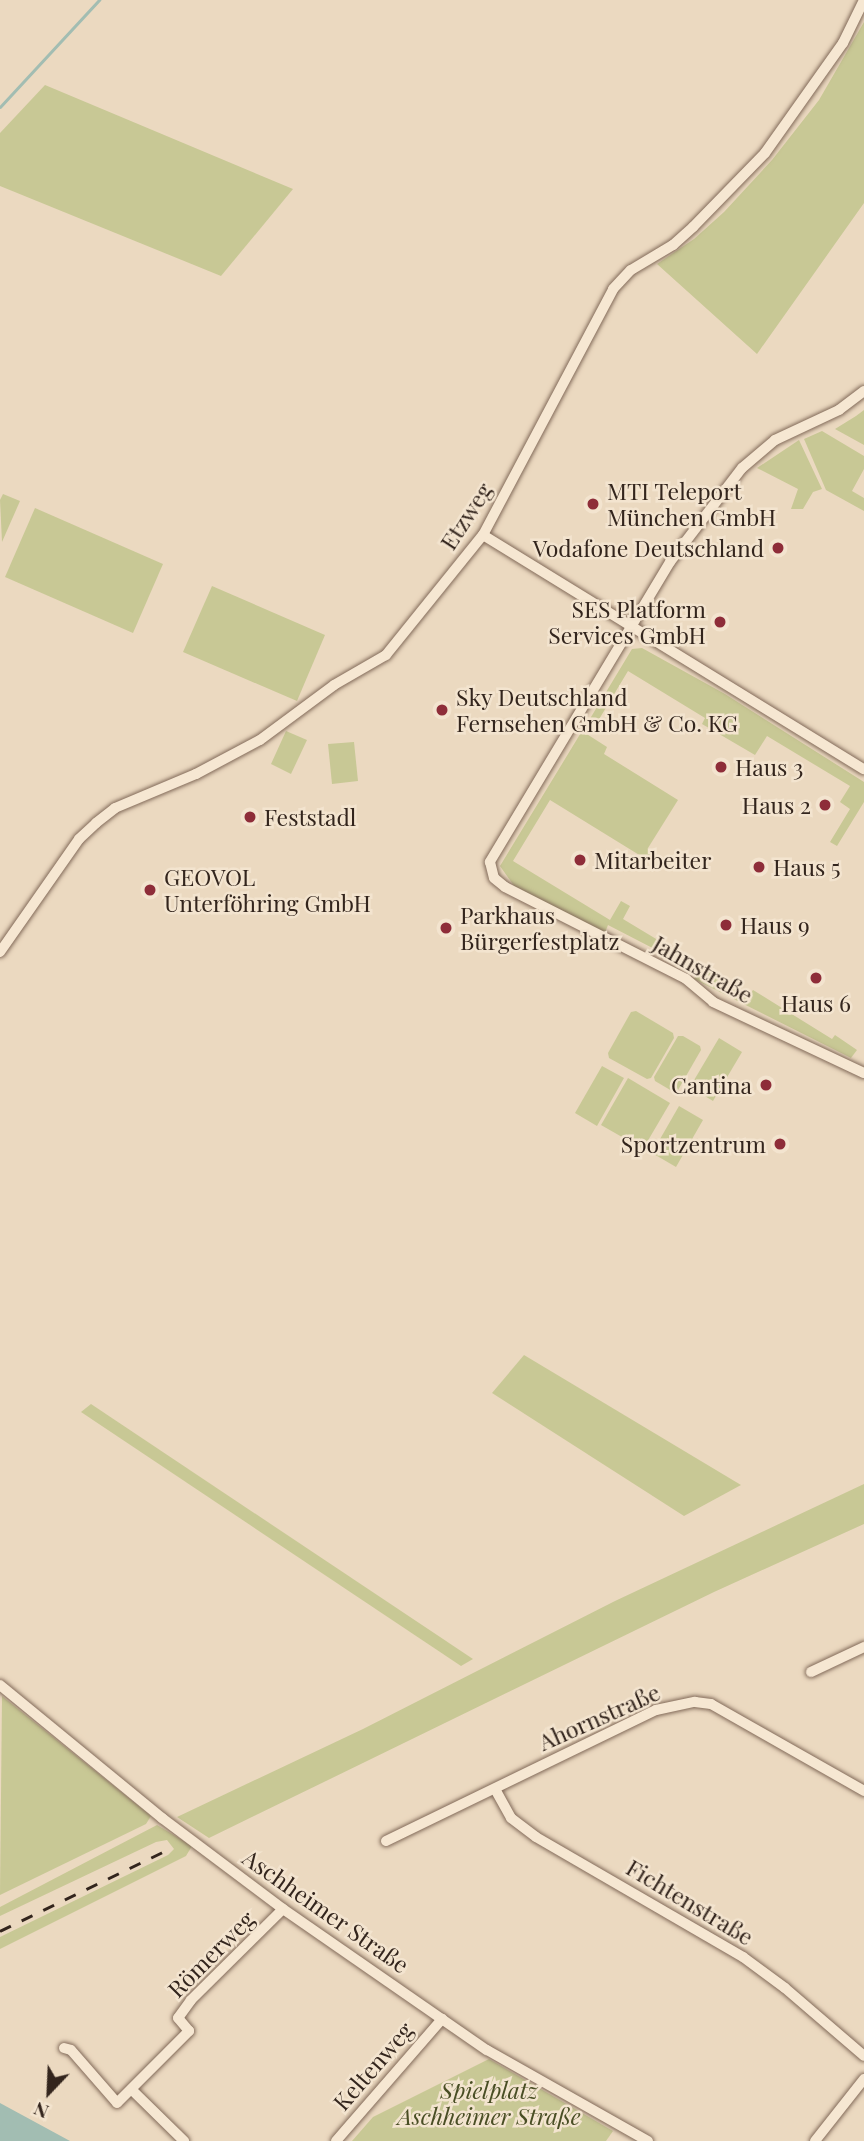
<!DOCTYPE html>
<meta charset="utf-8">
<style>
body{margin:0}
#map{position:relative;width:864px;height:2141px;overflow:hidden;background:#ebd9c0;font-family:"Playfair Display",serif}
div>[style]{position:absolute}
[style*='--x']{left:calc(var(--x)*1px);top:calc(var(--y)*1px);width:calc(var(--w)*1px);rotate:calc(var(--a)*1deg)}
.green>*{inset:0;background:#c8c895}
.water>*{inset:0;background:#a2bdb2}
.stream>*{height:2.5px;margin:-1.25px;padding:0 1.25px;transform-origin:1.25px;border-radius:1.25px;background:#a2bdb2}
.roads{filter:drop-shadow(0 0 2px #826a59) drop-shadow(0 0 2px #826a59)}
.minor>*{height:10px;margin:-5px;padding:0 5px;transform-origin:5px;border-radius:5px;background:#f6e7d2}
.rail>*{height:2.5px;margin-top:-1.25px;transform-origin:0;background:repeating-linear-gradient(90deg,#33251d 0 12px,transparent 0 24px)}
.dots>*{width:19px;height:19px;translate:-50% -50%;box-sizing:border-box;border:4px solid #f3e4cf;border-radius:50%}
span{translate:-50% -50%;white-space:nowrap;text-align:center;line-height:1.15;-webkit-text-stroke:5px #f3e4cf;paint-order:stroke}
.poi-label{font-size:23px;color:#33251d}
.left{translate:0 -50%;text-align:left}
.right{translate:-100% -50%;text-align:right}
.street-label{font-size:23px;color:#33251d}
.park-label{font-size:23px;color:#494e24;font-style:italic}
.north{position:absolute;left:14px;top:2057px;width:70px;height:70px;-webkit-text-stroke:5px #f3e4cf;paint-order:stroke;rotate:203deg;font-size:19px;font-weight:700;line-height:28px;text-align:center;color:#33251d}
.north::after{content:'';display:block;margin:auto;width:24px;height:32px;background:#33251d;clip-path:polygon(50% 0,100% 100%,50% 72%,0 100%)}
</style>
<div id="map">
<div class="green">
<div style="clip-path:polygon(864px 22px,864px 203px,757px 354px,657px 264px,694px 239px,724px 212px,772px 160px,819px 100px)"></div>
<div style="clip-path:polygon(45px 85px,293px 189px,221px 276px,0 186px,0 133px)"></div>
<div style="clip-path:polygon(864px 410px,864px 445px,835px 429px,856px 416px)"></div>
<div style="clip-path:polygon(822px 431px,864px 456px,864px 469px,852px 491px,864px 498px,864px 511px,826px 490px,804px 439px)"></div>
<div style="clip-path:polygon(799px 440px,822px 489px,813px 492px,803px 509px,791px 509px,798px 489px,757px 468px)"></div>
<div style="clip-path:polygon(3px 494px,20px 501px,2px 542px,0 500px)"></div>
<div style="clip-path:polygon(35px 508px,163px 564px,133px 633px,5px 577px)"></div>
<div style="clip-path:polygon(212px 586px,325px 635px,297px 701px,183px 652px)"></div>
<div style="clip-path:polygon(642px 648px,725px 694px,864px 782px,864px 802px,837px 846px,830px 842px,850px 809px,840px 802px,850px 786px,767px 736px,755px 755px,702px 724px,705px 718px,628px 671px,595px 726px,588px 722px,632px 649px)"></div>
<div style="clip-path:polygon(286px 731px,307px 740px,291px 774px,271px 764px)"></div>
<div style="clip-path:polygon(582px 731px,607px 747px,604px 754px,678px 800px,648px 848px,655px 852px,649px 861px,550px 800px,513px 861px,610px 920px,621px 901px,630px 906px,623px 919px,749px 995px,753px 990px,832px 1039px,835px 1035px,857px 1050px,851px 1058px,694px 979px,697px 971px,608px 925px,604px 935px,519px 893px,500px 866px)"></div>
<div style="clip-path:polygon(354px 742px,358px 781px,332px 784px,328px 744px)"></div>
<div style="clip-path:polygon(636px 1011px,673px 1033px,674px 1038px,651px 1078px,647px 1079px,609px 1058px,608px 1053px,631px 1012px)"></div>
<div style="clip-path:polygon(678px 1036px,683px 1036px,700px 1046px,701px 1050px,678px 1090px,672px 1091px,655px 1081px,654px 1077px)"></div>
<div style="clip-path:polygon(719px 1038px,742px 1052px,713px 1101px,690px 1087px)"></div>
<div style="clip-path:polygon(602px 1066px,624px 1078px,597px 1126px,575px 1113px)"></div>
<div style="clip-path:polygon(628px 1078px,670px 1103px,643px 1149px,601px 1125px)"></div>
<div style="clip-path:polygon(679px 1106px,703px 1120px,676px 1167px,652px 1153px)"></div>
<div style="clip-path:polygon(524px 1355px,741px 1485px,684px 1516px,492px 1393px)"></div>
<div style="clip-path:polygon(91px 1404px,473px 1659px,461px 1666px,81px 1412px)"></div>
<div style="clip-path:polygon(864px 1484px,864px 1524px,714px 1592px,209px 1838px,177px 1817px,363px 1729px,615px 1601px)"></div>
<div style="clip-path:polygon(2px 1696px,151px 1816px,146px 1824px,0 1895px)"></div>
<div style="clip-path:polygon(157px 1825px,192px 1846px,186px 1856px,0 1949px,0 1937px,168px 1855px,174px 1849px,167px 1840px,156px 1842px,0 1916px,0 1907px)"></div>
<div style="clip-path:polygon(489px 2059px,613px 2131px,606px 2141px,352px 2141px,373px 2117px)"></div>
</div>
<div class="water">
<div style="clip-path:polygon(0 2103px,70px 2141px,0 2141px)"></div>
</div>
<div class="stream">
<div style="--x:0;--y:107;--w:146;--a:-47.2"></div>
</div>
<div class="roads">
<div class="minor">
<div style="--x:864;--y:391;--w:31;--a:143"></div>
<div style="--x:839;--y:410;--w:71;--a:154.9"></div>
<div style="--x:775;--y:440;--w:43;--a:139.7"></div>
<div style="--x:742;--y:468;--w:118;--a:127.5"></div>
<div style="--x:670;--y:562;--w:350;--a:121"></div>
<div style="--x:490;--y:862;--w:16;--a:76"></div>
<div style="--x:494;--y:878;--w:14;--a:39"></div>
<div style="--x:505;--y:887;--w:203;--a:26.9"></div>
<div style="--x:686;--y:979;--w:35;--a:40"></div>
<div style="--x:713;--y:1002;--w:167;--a:25.2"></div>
<div style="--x:483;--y:535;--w:447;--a:31.6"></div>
<div style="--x:0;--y:952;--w:138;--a:-55"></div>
<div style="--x:79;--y:839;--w:23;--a:-43"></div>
<div style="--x:96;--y:823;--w:24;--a:-38"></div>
<div style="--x:115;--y:808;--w:88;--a:-22.8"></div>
<div style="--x:196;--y:774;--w:72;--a:-28"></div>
<div style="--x:260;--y:740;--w:92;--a:-36.6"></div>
<div style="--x:334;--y:685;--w:60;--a:-30"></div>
<div style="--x:386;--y:655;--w:154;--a:-51.1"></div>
<div style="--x:483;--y:535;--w:278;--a:-62.1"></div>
<div style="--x:613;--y:289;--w:26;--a:-47"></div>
<div style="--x:631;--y:270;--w:49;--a:-30.8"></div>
<div style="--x:673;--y:245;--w:27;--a:-42"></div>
<div style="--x:693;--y:227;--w:103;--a:-45.8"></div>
<div style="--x:765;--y:153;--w:135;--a:-54.7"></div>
<div style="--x:843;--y:43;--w:48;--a:-64"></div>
<div style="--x:811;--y:1672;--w:59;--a:-25.3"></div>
<div style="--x:0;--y:1685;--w:210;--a:39.4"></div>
<div style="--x:162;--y:1818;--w:151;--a:36.9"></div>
<div style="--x:283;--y:1909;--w:248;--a:34.7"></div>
<div style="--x:487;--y:2050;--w:185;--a:29.5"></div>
<div style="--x:495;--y:1789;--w:33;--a:61"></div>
<div style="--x:511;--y:1818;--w:31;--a:37"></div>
<div style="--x:536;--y:1837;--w:239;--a:30.1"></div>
<div style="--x:743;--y:1957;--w:52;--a:36.4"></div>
<div style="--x:785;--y:1988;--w:104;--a:40.7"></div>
<div style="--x:386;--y:1841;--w:300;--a:-25.9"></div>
<div style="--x:656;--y:1710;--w:40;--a:-12"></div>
<div style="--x:695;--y:1702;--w:16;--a:7"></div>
<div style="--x:711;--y:1704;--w:176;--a:29.6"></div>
<div style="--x:64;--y:2048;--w:7;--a:16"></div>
<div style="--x:71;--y:2050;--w:70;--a:49"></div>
<div style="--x:117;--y:2103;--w:102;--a:-45"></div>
<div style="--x:189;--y:2031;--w:17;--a:-130"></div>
<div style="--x:178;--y:2018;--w:22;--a:-54"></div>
<div style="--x:191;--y:2000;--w:129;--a:-44.7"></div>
<div style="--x:132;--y:2090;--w:73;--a:44.4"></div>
<div style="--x:336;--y:2141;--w:162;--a:-49"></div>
<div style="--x:815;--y:2141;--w:79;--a:-51.7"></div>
</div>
</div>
<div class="rail">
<div style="--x:0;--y:1931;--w:190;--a:-25.9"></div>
</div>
<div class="dots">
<div style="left:593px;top:504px;background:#8e2d39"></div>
<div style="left:778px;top:548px;background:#8e2d39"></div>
<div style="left:720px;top:622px;background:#8e2d39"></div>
<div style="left:442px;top:710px;background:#8e2d39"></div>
<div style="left:721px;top:767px;background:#8e2d39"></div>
<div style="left:825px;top:805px;background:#8e2d39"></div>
<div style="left:250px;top:817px;background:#8e2d39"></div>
<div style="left:580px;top:860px;background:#8e2d39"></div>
<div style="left:759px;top:867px;background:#8e2d39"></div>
<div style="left:150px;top:890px;background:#8e2d39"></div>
<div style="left:726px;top:925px;background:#8e2d39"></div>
<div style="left:446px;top:928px;background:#8e2d39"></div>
<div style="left:816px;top:978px;background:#8e2d39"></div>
<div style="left:766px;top:1085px;background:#8e2d39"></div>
<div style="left:780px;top:1144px;background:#8e2d39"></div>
</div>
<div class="poi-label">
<span class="left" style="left:607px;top:504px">MTI Teleport<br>München GmbH</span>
<span class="right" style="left:764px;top:548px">Vodafone Deutschland</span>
<span class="right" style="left:706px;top:622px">SES Platform<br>Services GmbH</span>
<span class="left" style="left:456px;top:710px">Sky Deutschland<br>Fernsehen GmbH &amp; Co. KG</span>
<span class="left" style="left:735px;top:767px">Haus 3</span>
<span class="right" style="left:811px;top:805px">Haus 2</span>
<span class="left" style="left:264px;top:817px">Feststadl</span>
<span class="left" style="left:594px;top:860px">Mitarbeiter</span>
<span class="left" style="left:773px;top:867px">Haus 5</span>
<span class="left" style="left:164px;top:890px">GEOVOL<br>Unterföhring GmbH</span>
<span class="left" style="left:460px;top:928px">Parkhaus<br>Bürgerfestplatz</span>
<span class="left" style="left:740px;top:925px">Haus 9</span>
<span style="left:816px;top:1003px">Haus 6</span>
<span class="right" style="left:752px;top:1085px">Cantina</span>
<span class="right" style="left:766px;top:1144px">Sportzentrum</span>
</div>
<div class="street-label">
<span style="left:466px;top:516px;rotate:-57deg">Etzweg</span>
<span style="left:703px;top:969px;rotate:30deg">Jahnstraße</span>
<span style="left:599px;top:1717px;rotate:-24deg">Ahornstraße</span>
<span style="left:690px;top:1902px;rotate:31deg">Fichtenstraße</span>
<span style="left:326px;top:1911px;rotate:35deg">Aschheimer Straße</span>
<span style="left:211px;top:1954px;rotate:-45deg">Römerweg</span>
<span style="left:373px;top:2066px;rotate:-49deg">Keltenweg</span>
</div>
<div class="park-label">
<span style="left:489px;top:2103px">Spielplatz<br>Aschheimer Straße</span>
</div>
<div class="north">N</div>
</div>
